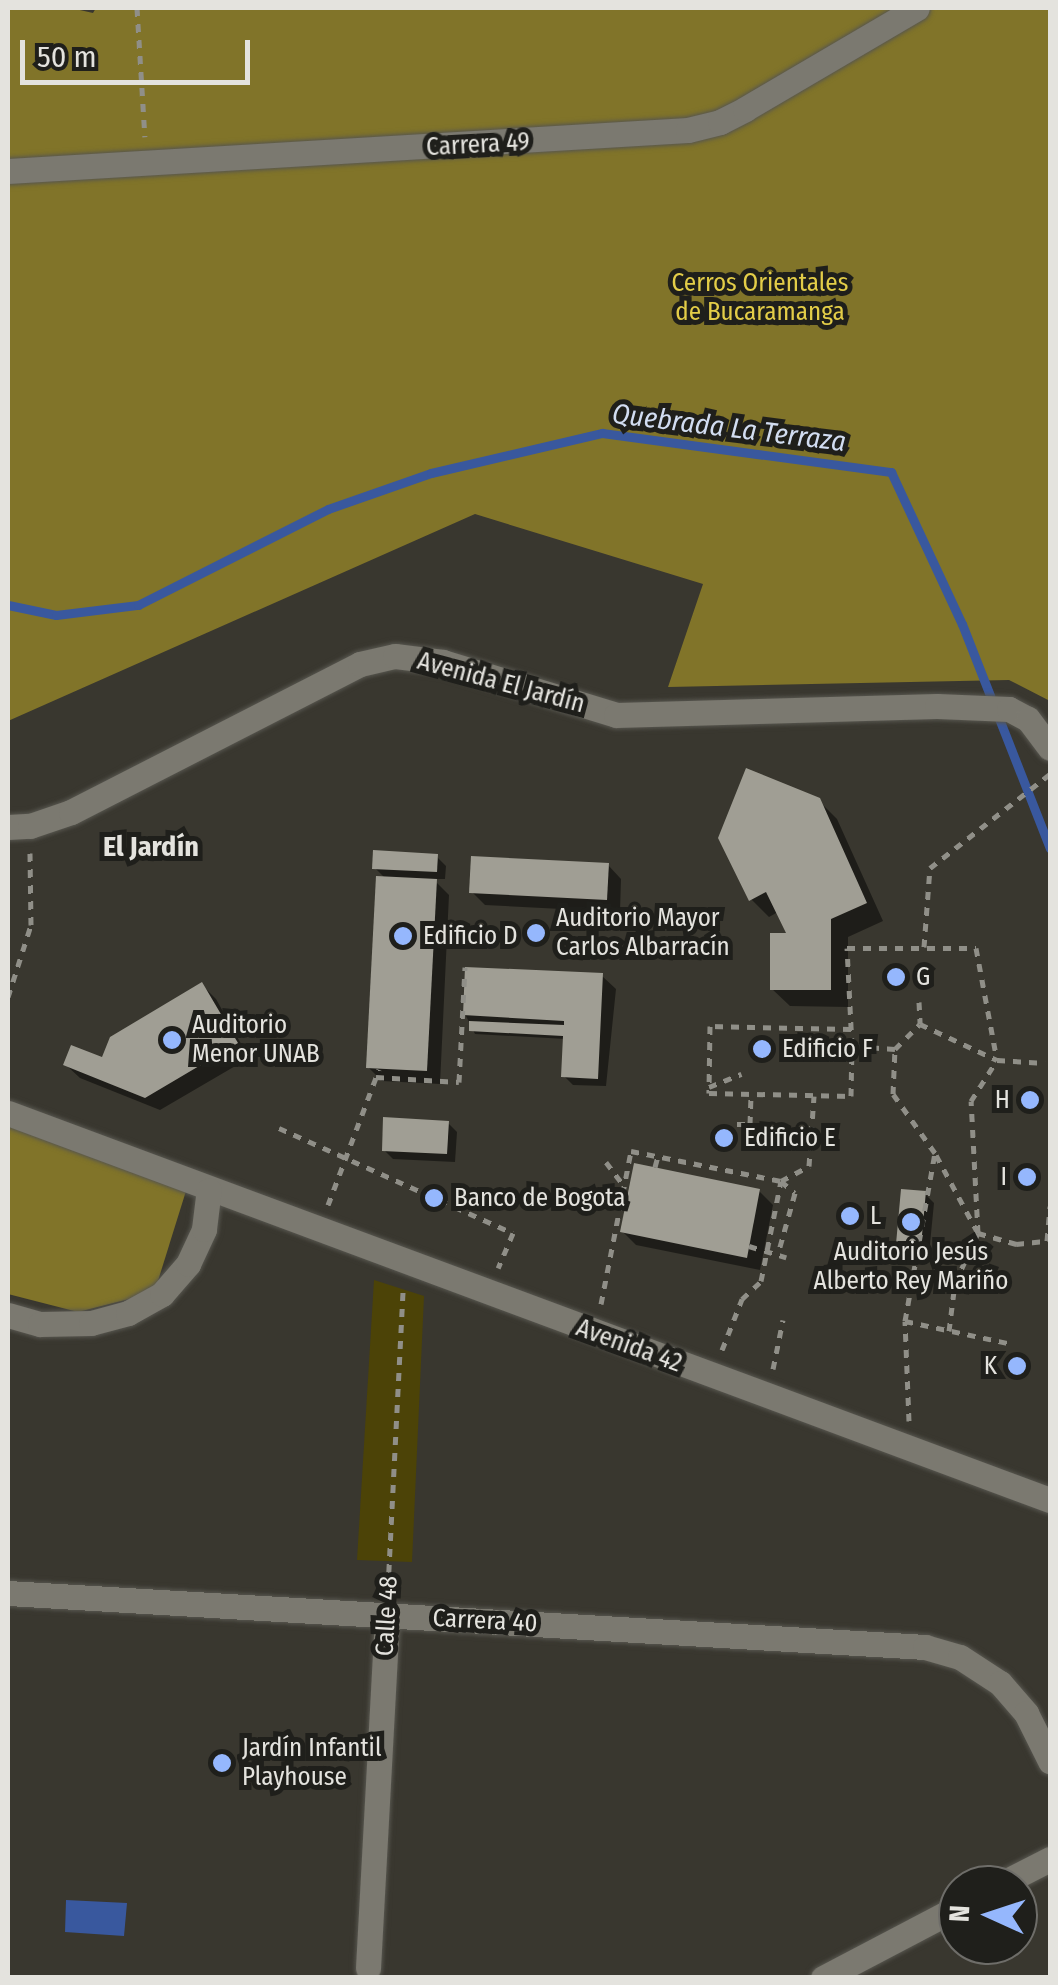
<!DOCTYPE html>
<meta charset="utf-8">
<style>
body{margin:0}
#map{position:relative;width:1058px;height:1985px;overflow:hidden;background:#39372f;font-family:"Fira Sans Condensed",sans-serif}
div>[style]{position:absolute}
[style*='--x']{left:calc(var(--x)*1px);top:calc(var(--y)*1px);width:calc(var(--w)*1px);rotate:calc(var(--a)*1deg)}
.green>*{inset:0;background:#4c4307}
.forest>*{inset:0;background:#817429}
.water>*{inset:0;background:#39589e}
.shadow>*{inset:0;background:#0007}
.stream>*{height:9px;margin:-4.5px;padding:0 4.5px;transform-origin:4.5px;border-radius:4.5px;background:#39589e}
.building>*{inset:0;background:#a09e94}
.path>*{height:5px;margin-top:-2.5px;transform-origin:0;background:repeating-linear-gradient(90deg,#908f88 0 8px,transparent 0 16px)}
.roads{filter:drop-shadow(0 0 2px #57564f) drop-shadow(0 0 2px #57564f)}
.street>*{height:25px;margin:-12.5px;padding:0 12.5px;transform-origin:12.5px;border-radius:12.5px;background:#7b7970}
.dots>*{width:28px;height:28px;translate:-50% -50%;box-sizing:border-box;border:5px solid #1f1f1b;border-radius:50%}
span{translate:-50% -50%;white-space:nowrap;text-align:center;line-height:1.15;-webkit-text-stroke:10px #1f1f1b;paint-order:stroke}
.street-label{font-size:25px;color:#e4e3de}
.park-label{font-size:25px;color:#e3cd48}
.poi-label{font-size:25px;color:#e4e3de}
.left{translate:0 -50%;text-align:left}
.right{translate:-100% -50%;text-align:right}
.water-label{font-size:28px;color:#d2ddf1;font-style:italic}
.neighbourhood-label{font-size:28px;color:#e4e3de;font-weight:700}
.frame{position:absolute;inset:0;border:10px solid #e4e3de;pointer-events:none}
.north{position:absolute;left:938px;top:1865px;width:100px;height:100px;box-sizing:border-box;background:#1f1f1b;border:2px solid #6e6d69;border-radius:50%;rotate:273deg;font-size:28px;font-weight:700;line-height:40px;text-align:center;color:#e4e3de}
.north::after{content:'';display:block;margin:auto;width:35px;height:45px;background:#95b7fd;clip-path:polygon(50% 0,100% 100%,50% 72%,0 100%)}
.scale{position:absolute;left:20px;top:40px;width:230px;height:45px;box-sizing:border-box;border:5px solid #e4e3de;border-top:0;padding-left:12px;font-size:30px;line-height:35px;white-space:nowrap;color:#e4e3de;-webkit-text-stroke:8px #1f1f1b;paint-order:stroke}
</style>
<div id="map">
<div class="green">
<div style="clip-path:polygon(374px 1280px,424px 1296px,412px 1562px,357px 1560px)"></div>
</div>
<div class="forest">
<div style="clip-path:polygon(8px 8px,71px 8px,93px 13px,96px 8px,1050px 8px,1050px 701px,1009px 680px,668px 687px,703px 584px,475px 514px,8px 721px)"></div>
<div style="clip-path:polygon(8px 1126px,186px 1191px,157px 1284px,137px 1297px,78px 1312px,8px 1294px)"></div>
</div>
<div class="water">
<div style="clip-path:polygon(66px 1900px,127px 1903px,124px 1936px,65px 1932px)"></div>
</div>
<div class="shadow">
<div style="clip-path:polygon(818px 800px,837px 819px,883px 921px,848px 937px,848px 1007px,790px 1006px,772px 989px,790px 935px,778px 912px,769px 917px,751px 899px)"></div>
<div style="clip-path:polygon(437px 857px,446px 866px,445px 879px,433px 879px,449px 895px,440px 1084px,382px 1081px,368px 1067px,386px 879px,375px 868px)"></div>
<div style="clip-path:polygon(608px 865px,621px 879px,620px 912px,485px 905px,472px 892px)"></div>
<div style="clip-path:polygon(602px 976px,616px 989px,606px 1086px,573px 1085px,564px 1076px,566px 1039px,475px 1034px,465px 1014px)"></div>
<div style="clip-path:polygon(202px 985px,216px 999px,249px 1058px,160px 1110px,80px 1078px,66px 1065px,103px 1060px)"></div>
<div style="clip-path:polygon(448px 1123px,457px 1132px,455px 1162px,393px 1159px,384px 1150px)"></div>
<div style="clip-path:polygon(759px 1191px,773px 1205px,760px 1270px,636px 1245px,623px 1232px)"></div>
<div style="clip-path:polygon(925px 1194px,934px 1203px,929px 1254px,908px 1252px,899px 1243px)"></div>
</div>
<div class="stream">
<div style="--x:8;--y:605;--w:49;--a:11.8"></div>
<div style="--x:56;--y:615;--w:83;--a:-7"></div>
<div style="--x:138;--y:605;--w:213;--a:-26.8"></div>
<div style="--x:328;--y:509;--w:109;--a:-19.3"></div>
<div style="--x:431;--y:473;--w:176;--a:-13.2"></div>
<div style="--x:602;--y:433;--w:292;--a:7.7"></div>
<div style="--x:891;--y:472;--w:168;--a:65"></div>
<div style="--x:962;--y:624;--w:241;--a:68.6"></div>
</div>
<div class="building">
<div style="clip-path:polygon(746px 768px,820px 798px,867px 903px,831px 919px,831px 990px,770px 990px,770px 933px,786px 933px,766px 892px,749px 901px,718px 838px)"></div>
<div style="clip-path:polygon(373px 850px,438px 854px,437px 872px,372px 869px)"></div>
<div style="clip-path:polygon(471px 856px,609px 863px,607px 900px,469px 893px)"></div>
<div style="clip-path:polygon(376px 876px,437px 879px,427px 1071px,366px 1068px)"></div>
<div style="clip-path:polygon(465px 967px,603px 973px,598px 1079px,561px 1077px,563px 1036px,469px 1031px,469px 1021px,564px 1025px,564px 1021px,463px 1015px)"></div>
<div style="clip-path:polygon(202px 982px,238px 1043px,145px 1098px,63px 1065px,71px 1045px,102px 1057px,110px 1037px)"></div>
<div style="clip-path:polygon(383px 1117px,449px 1121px,447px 1154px,382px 1151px)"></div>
<div style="clip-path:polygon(634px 1163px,760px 1189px,747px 1258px,620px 1232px)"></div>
<div style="clip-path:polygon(901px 1189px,926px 1191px,921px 1246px,896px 1244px)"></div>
</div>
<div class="path">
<div style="--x:137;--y:8;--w:129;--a:86.5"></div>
<div style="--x:924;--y:947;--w:79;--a:-85.7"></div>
<div style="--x:930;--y:868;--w:152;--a:-38.1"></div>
<div style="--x:8;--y:997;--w:76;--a:-72.3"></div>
<div style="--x:31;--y:925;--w:72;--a:-90.8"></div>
<div style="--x:919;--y:1002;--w:22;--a:87"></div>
<div style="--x:851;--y:1029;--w:141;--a:-178.8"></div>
<div style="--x:710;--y:1026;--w:67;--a:90.9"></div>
<div style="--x:709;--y:1093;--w:142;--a:1.2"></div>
<div style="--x:851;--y:1096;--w:50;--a:-88.9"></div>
<div style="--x:895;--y:1049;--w:35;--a:-45"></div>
<div style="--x:920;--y:1024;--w:85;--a:25.1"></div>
<div style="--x:376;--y:1077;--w:83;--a:3.4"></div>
<div style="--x:459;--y:1082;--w:115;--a:-87"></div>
<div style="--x:709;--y:1087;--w:35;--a:-22"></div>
<div style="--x:737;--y:1124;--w:13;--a:0"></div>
<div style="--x:750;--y:1124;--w:30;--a:-88"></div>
<div style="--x:279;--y:1128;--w:256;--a:24.2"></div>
<div style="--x:513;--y:1233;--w:38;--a:113"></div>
<div style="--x:936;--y:1155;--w:89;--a:61.7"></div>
<div style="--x:978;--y:1233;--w:132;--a:-93"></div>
<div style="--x:971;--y:1101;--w:49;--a:-57.6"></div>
<div style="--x:997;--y:1060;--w:48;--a:3.6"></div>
<div style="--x:606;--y:1162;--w:30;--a:53"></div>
<div style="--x:655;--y:1167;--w:11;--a:-75"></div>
<div style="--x:328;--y:1205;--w:145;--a:-69.4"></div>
<div style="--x:749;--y:1246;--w:39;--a:17"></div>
<div style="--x:955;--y:1283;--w:55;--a:-65.3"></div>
<div style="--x:978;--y:1233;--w:40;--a:16"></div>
<div style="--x:1016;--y:1244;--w:31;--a:-6"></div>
<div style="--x:1047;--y:1241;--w:35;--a:-85"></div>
<div style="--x:601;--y:1304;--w:156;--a:-78.9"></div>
<div style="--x:631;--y:1151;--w:153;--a:11.3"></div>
<div style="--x:781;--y:1181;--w:18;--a:41"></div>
<div style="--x:795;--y:1193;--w:63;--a:105.6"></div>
<div style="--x:905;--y:1321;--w:171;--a:-79.9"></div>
<div style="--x:935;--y:1153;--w:72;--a:-125.4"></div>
<div style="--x:893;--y:1094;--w:45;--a:-87.5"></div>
<div style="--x:895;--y:1049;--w:43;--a:-176"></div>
<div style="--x:852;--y:1046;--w:98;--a:-92.9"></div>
<div style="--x:847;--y:948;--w:129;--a:0"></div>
<div style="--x:976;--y:948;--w:114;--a:79.4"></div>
<div style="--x:949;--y:1331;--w:48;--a:-82.9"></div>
<div style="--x:955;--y:1283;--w:41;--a:11.3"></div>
<div style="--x:722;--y:1350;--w:55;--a:-68.6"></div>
<div style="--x:742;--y:1299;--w:26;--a:-43"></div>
<div style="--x:761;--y:1281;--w:102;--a:-78.7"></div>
<div style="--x:781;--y:1181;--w:32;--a:-28"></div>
<div style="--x:809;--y:1166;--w:70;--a:-85.9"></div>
<div style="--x:773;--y:1369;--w:50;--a:-78.5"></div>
<div style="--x:909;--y:1421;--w:100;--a:-92.3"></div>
<div style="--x:905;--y:1321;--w:109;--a:12.1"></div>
<div style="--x:388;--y:1588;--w:298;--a:-87.1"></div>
</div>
<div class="roads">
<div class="street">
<div style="--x:8;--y:171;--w:681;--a:-3.45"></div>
<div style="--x:688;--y:130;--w:33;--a:-14"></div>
<div style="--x:720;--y:122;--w:28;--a:-27"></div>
<div style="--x:745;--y:109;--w:199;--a:-30.4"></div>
<div style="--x:8;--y:827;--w:22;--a:-3"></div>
<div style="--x:30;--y:826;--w:43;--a:-18.9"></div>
<div style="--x:71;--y:812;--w:325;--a:-27.1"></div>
<div style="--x:360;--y:664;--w:36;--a:-13"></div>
<div style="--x:395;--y:656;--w:48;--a:7.1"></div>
<div style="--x:443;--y:662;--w:181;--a:17"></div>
<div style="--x:616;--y:715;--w:321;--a:-1.6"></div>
<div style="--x:937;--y:706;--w:72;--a:2.4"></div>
<div style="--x:1009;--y:709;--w:21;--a:28"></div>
<div style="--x:1028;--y:719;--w:36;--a:53"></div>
<div style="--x:8;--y:1113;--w:1112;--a:20.38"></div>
<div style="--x:8;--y:1315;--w:33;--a:16"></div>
<div style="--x:40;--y:1324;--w:51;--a:-1.1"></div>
<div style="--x:91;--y:1323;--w:38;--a:-15"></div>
<div style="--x:128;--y:1313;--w:39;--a:-29"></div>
<div style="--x:162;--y:1294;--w:40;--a:-49"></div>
<div style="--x:188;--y:1264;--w:38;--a:-65"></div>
<div style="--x:204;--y:1229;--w:39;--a:-83"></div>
<div style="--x:8;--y:1593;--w:919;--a:3.37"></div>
<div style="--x:925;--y:1647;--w:36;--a:16"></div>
<div style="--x:960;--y:1657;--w:48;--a:33"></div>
<div style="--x:1000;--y:1683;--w:40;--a:49"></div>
<div style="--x:1026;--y:1713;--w:54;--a:63.4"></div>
<div style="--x:999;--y:1885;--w:57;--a:-27"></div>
<div style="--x:368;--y:1968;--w:353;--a:-86.9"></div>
<div style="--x:823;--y:1978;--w:153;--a:-27.7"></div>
</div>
</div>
<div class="dots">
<div style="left:536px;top:933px;background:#95b7fd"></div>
<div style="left:403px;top:936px;background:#95b7fd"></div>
<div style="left:896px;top:977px;background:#95b7fd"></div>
<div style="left:172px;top:1040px;background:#95b7fd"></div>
<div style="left:762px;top:1049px;background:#95b7fd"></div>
<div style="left:1030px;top:1100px;background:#95b7fd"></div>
<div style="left:724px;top:1138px;background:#95b7fd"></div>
<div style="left:1027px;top:1177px;background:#95b7fd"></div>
<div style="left:434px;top:1198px;background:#95b7fd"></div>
<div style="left:850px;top:1216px;background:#95b7fd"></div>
<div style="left:911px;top:1222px;background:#95b7fd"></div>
<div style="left:1017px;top:1366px;background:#95b7fd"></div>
<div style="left:222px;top:1763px;background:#95b7fd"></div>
</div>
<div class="street-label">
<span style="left:478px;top:145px;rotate:-3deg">Carrera 49</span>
<span style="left:501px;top:683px;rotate:15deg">Avenida El Jardín</span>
<span style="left:629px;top:1346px;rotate:20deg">Avenida 42</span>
<span style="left:387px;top:1616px;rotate:-87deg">Calle 48</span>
<span style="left:485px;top:1621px;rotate:3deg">Carrera 40</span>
</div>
<div class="park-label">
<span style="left:760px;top:298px">Cerros Orientales<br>de Bucaramanga</span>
</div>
<div class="poi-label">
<span class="left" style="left:556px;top:933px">Auditorio Mayor<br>Carlos Albarracín</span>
<span class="left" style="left:423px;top:936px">Edificio D</span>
<span class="left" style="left:916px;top:977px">G</span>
<span class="left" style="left:192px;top:1040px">Auditorio<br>Menor UNAB</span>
<span class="left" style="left:782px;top:1049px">Edificio F</span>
<span class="right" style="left:1010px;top:1100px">H</span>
<span class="left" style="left:744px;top:1138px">Edificio E</span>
<span class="right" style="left:1007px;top:1177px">I</span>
<span class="left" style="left:454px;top:1198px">Banco de Bogota</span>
<span class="left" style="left:870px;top:1216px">L</span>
<span style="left:911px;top:1267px">Auditorio Jesús<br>Alberto Rey Mariño</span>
<span class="right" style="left:997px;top:1366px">K</span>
<span class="left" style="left:242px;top:1763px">Jardín Infantil<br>Playhouse</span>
</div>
<div class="water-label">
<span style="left:729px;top:428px;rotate:7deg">Quebrada La Terraza</span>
</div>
<div class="neighbourhood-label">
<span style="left:151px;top:847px">El Jardín</span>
</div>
<div class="frame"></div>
<div class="north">N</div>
<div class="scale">50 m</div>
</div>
